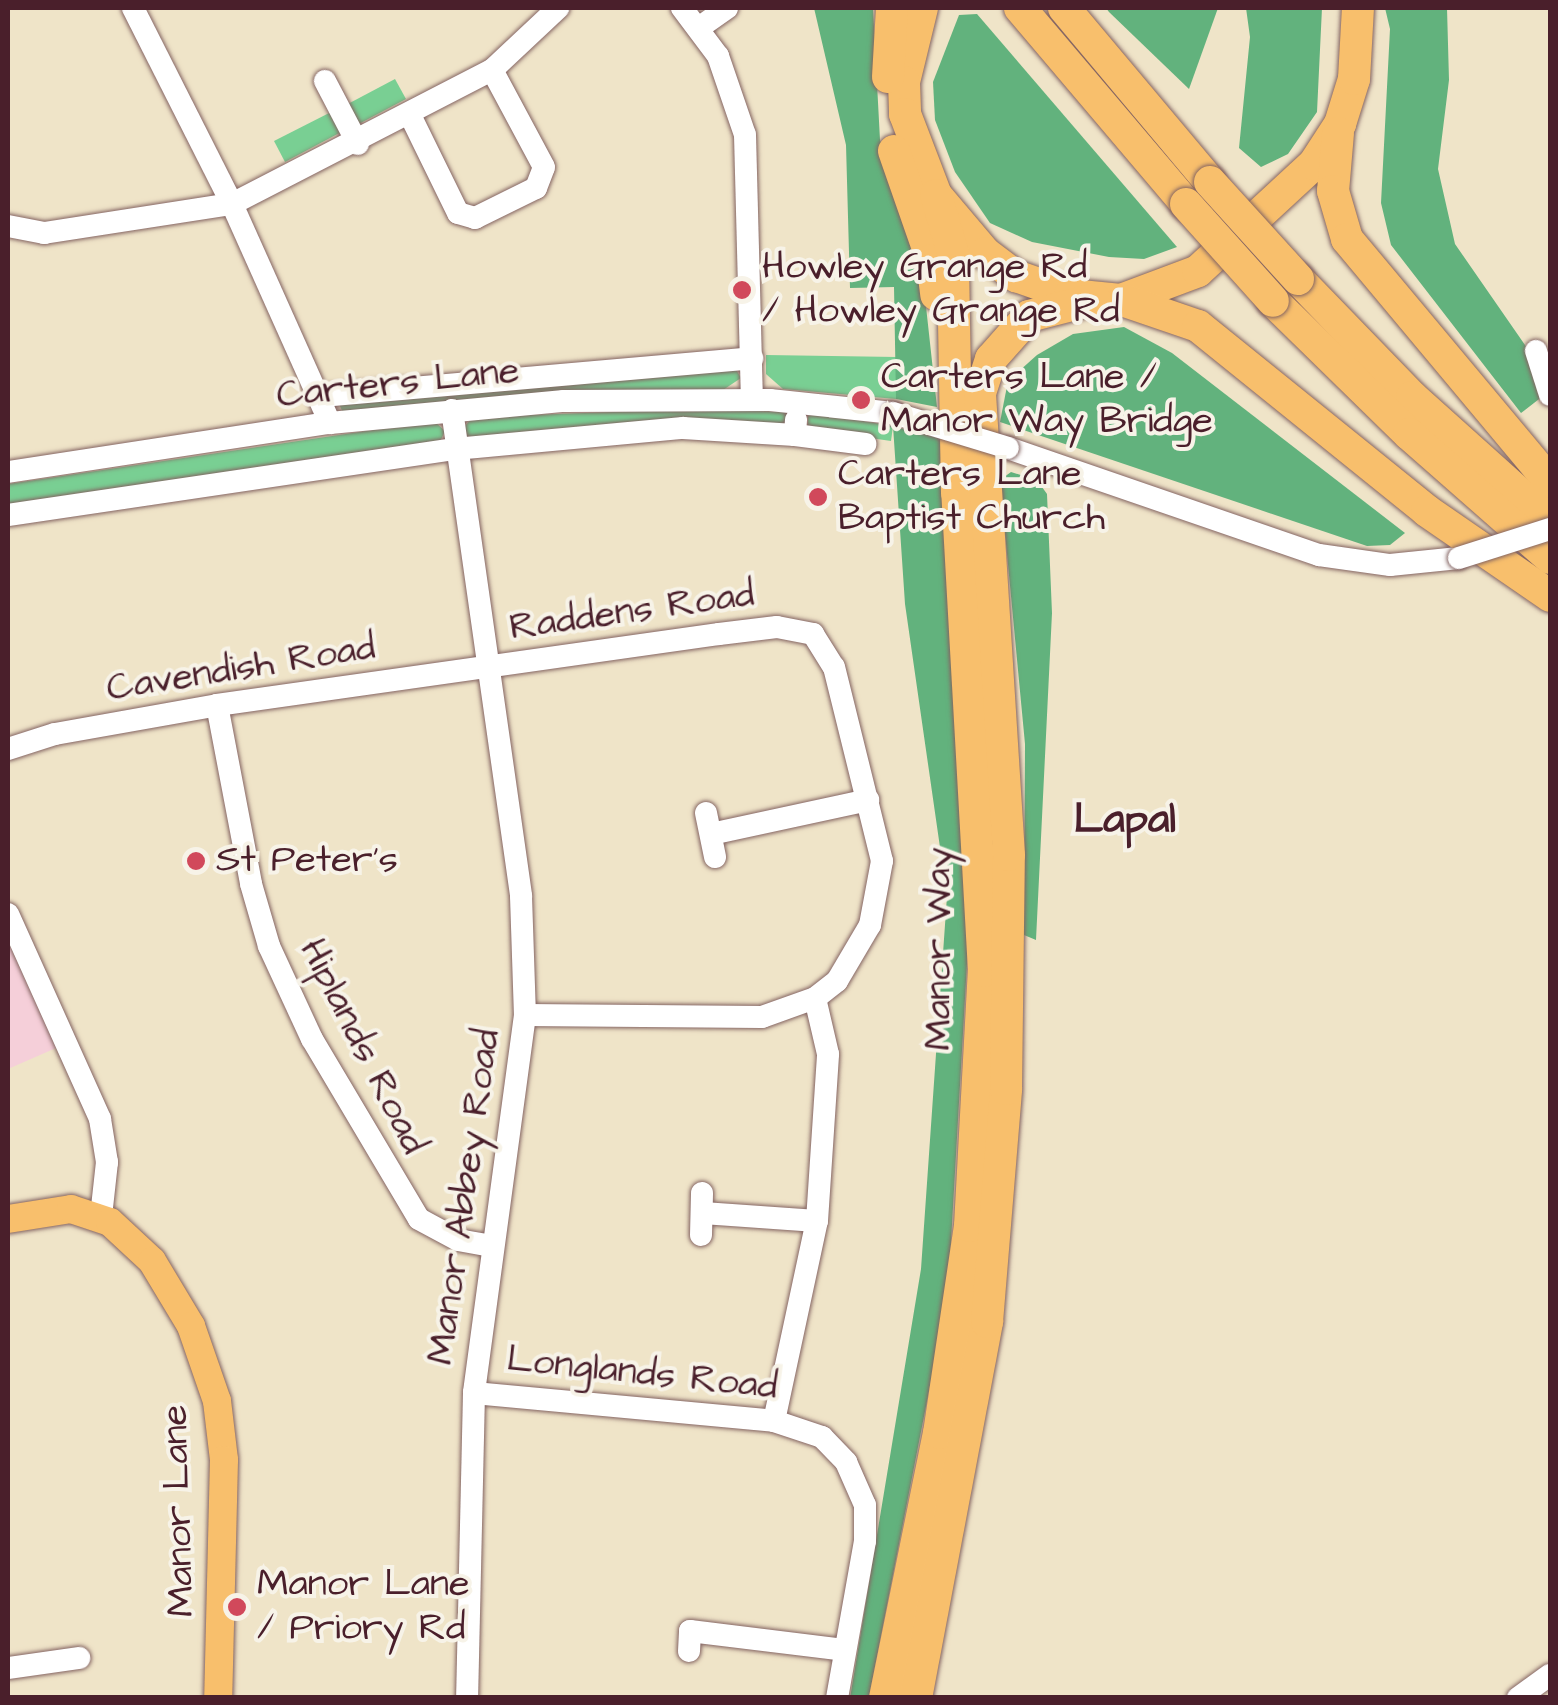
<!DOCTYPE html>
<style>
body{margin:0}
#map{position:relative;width:1558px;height:1705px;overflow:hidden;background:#efe4c8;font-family:"Architects Daughter",sans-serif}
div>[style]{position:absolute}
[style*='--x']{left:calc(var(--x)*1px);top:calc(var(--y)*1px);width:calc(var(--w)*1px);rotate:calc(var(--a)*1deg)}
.built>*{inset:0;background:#f5cfd9}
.green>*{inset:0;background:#79cf93}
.forest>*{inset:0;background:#62b27d}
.roads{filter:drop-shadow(0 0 2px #846462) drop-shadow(0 0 2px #846462)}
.minor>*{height:22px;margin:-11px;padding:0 11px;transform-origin:11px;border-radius:11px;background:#fff}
.major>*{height:28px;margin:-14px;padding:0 14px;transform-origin:14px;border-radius:14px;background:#f8bf6c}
.highway>*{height:32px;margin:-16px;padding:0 16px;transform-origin:16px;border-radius:16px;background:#f8bf6c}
.bridges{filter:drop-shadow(0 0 2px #846462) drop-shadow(0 0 2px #846462)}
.minor-bridge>*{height:22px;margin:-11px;padding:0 11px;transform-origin:11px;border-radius:11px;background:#fff}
.highway-bridge>*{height:32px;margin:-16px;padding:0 16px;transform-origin:16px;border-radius:16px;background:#f8bf6c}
.dots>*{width:28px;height:28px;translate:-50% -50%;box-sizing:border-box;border:5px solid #f7f3e8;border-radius:50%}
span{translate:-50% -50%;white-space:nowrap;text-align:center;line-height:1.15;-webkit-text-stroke:8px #f7f3e8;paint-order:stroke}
.poi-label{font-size:38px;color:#4a1f2b}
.left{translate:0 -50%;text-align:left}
.street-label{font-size:38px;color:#4a1f2b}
.quarter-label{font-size:42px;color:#4a1f2b;font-weight:700}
.frame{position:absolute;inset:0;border:10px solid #4a1f2b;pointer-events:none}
</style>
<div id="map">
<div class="built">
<div style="clip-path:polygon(8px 942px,56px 1048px,8px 1069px)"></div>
</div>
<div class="green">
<div style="clip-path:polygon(395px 79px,406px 99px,355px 126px,344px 106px)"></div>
<div style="clip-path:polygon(335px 110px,345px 130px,285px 162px,274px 141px)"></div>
<div style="clip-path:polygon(766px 355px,897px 357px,896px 399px,783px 389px,766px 374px)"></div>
<div style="clip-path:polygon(734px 366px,741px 378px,723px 390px,343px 413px,338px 401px)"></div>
<div style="clip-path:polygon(695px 409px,788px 412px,789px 425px,469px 442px,464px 427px,473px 417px)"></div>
<div style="clip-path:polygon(815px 413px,893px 426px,891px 441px,808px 429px,808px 416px)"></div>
<div style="clip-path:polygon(434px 421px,445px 431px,439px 444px,8px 510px,8px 484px)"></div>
</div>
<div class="forest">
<div style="clip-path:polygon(814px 8px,873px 8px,880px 140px,923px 279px,937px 407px,896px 399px,894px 287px,850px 288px,846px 145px)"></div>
<div style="clip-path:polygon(1106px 8px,1218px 8px,1189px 89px,1109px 12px)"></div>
<div style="clip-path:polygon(1246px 8px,1322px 8px,1317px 112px,1288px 154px,1261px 167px,1239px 148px,1250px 37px)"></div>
<div style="clip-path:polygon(1385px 8px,1447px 8px,1449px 80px,1438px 169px,1455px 244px,1525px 345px,1543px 396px,1521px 413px,1391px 245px,1381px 203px,1390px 29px)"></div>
<div style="clip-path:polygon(977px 14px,1177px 247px,1144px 259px,1109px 257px,1032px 242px,990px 223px,955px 172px,935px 120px,933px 82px,959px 15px)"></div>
<div style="clip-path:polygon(1124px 327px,1172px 353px,1405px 533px,1390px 545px,1367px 546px,1000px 422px,1008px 381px,1037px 355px,1073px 334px)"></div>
<div style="clip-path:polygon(893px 426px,941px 439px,971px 894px,948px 1294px,869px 1697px,850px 1698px,921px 1269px,947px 896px,905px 604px)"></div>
<div style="clip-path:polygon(1011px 472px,1037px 480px,1047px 494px,1052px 613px,1036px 940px,1024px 935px,1025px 744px,1000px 480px)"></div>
</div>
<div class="roads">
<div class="minor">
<div style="--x:133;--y:8;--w:220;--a:63.2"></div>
<div style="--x:232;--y:204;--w:240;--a:65.9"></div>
<div style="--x:682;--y:8;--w:60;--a:53.1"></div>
<div style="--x:718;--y:56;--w:83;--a:71.1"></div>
<div style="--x:745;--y:135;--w:264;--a:88.5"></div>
<div style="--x:700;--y:27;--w:33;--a:-35"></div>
<div style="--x:325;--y:81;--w:71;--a:62.4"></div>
<div style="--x:410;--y:115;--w:109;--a:63.9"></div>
<div style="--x:458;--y:213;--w:18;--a:16"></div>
<div style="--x:475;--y:218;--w:68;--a:-26.2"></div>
<div style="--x:536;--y:188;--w:22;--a:-69"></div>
<div style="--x:544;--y:167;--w:110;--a:-118.2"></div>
<div style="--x:8;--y:226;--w:37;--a:11"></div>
<div style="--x:44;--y:233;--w:190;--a:-8.8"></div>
<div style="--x:232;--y:204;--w:292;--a:-27.3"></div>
<div style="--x:492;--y:70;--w:91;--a:-43.2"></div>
<div style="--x:1536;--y:351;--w:46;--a:72.3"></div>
<div style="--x:321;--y:396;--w:433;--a:-5"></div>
<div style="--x:452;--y:410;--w:491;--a:81.9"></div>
<div style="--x:521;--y:896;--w:119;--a:88.1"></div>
<div style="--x:525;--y:1015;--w:381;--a:97.7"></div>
<div style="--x:474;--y:1393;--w:305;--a:91.3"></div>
<div style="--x:796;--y:420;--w:15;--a:94"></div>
<div style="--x:795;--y:435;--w:71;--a:7.3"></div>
<div style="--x:1008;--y:448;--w:329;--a:19"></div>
<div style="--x:1319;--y:555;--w:72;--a:8"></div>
<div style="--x:1390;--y:565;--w:69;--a:-5.8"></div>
<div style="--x:8;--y:472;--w:326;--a:-8.7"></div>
<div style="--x:330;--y:423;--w:235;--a:-5.4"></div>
<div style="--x:564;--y:401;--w:206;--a:-0.3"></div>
<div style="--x:770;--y:400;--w:124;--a:6"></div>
<div style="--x:8;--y:515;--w:452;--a:-8.4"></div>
<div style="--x:455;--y:449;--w:229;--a:-5.3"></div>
<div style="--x:683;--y:428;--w:112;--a:3.6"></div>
<div style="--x:217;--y:705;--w:182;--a:79.2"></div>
<div style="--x:251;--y:884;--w:65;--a:73.8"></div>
<div style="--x:269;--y:946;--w:102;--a:65.2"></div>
<div style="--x:312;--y:1039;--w:209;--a:59.3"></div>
<div style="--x:419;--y:1219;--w:44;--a:28.3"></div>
<div style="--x:458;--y:1240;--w:35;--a:10"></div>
<div style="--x:8;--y:749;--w:49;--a:-17.7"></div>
<div style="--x:55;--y:734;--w:165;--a:-10.1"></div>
<div style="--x:217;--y:705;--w:507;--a:-8.05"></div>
<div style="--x:719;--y:634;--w:58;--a:-6.9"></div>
<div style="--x:777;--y:627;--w:37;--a:11"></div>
<div style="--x:813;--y:634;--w:39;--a:58"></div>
<div style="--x:834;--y:667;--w:200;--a:76.1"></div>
<div style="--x:882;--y:861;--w:65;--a:100.6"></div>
<div style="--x:870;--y:925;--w:65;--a:120.5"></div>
<div style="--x:837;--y:981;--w:28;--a:142"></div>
<div style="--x:815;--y:998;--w:56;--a:160.3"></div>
<div style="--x:762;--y:1017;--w:237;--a:-179.5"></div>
<div style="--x:706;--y:813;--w:45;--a:78.4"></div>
<div style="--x:711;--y:834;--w:161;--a:-12.2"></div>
<div style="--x:8;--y:914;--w:225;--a:65.8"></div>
<div style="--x:100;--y:1119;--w:44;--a:80.8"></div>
<div style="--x:107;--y:1162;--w:54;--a:96.3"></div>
<div style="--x:703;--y:1213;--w:114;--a:4"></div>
<div style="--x:701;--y:1235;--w:42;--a:-88.6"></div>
<div style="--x:474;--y:1393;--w:301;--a:5.3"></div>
<div style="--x:774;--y:1421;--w:51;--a:18.4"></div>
<div style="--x:822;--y:1437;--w:35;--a:46"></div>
<div style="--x:846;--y:1462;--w:47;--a:66.2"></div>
<div style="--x:865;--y:1505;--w:36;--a:90"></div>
<div style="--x:865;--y:1541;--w:159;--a:100.1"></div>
<div style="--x:774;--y:1421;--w:205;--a:-77.9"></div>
<div style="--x:817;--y:1221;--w:167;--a:-86.2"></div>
<div style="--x:828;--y:1054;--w:57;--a:-103.1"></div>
<div style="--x:689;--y:1651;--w:20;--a:-87"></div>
<div style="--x:690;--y:1631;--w:155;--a:7"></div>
<div style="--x:8;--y:1668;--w:72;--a:-8"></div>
<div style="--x:1518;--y:1698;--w:39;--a:-36"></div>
</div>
<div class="major">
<div style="--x:8;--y:1219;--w:64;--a:-9"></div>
<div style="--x:71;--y:1209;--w:41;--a:18.4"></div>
<div style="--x:110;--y:1222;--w:57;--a:42.9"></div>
<div style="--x:152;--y:1261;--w:76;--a:59"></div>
<div style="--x:191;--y:1326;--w:79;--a:70.9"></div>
<div style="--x:217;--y:1401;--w:59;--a:83.2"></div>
<div style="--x:224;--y:1460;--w:238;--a:91.4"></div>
</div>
<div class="highway">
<div style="--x:922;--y:8;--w:76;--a:103.7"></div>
<div style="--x:904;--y:82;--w:32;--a:88"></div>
<div style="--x:905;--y:114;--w:87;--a:69.1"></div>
<div style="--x:936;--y:195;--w:76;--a:49.8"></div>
<div style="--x:985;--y:253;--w:39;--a:37"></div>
<div style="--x:1016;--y:276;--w:57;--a:19.4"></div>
<div style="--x:1070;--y:295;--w:51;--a:5.6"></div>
<div style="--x:1121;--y:300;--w:82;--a:-20.6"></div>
<div style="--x:1198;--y:271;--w:158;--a:-42.7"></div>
<div style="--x:1314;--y:164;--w:48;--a:-57"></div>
<div style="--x:1340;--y:124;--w:47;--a:-72.7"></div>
<div style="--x:1354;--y:79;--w:71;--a:-86.8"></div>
<div style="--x:1020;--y:8;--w:257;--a:49.7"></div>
<div style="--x:1064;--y:8;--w:227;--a:50"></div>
<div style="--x:888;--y:77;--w:69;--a:-86.7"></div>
<div style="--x:1338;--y:133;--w:58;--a:94.9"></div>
<div style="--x:1333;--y:191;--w:50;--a:73.7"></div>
<div style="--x:1347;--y:239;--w:317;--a:50.1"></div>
<div style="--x:894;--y:151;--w:115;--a:70.8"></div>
<div style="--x:932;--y:260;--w:35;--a:83"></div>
<div style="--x:1298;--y:279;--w:164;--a:46"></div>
<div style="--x:1412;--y:397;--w:186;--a:41.9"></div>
<div style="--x:1125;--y:301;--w:77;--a:18.9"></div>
<div style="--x:1198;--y:326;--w:294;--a:38.9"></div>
<div style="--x:1427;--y:511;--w:150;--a:34.6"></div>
<div style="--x:1273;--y:301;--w:190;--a:44.4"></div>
<div style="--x:1409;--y:434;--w:188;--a:41.3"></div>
<div style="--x:885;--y:1698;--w:270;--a:-78.5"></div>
<div style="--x:939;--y:1433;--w:209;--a:-81.5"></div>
<div style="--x:970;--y:1226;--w:255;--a:-86.9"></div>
<div style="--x:984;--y:971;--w:479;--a:-93.2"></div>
<div style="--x:957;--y:493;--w:240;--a:-91"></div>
<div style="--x:953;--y:253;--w:60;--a:-106.3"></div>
<div style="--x:916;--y:1698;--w:383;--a:-79.3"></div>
<div style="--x:987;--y:1322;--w:234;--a:-85.3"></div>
<div style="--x:1006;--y:1089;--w:234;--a:-89.3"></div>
<div style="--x:1009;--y:855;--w:463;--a:-93.6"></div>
<div style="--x:980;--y:393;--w:36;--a:-72"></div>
<div style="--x:991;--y:359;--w:57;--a:-48.5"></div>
<div style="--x:1029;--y:316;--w:68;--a:-14.4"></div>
</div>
</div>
<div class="bridges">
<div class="minor-bridge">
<div style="--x:893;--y:413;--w:120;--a:16.9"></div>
<div style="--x:1459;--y:558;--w:96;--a:-17.7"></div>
</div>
<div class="highway-bridge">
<div style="--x:1210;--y:182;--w:131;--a:47.8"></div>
<div style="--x:1186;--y:204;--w:130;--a:48.1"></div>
</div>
</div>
<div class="dots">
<div style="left:742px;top:290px;background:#d1495b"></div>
<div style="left:861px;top:400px;background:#d1495b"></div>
<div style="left:818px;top:497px;background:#d1495b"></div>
<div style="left:196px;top:861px;background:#d1495b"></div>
<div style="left:237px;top:1607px;background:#d1495b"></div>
</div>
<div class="poi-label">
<span class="left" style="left:762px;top:290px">Howley Grange Rd<br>/ Howley Grange Rd</span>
<span class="left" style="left:881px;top:400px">Carters Lane /<br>Manor Way Bridge</span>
<span class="left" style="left:838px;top:497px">Carters Lane<br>Baptist Church</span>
<span class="left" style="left:216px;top:861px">St Peter's</span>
<span class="left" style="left:257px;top:1607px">Manor Lane<br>/ Priory Rd</span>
</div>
<div class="street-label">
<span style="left:398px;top:384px;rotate:-6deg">Carters Lane</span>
<span style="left:632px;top:612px;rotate:-8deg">Raddens Road</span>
<span style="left:241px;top:669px;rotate:-9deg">Cavendish Road</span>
<span style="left:940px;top:949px;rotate:-90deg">Manor Way</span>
<span style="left:362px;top:1047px;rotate:63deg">Hiplands Road</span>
<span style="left:465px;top:1197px;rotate:-82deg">Manor Abbey Road</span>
<span style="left:642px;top:1374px;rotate:6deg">Longlands Road</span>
<span style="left:179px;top:1511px;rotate:-92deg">Manor Lane</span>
</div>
<div class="quarter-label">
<span style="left:1125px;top:820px">Lapal</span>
</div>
<div class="frame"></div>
</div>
